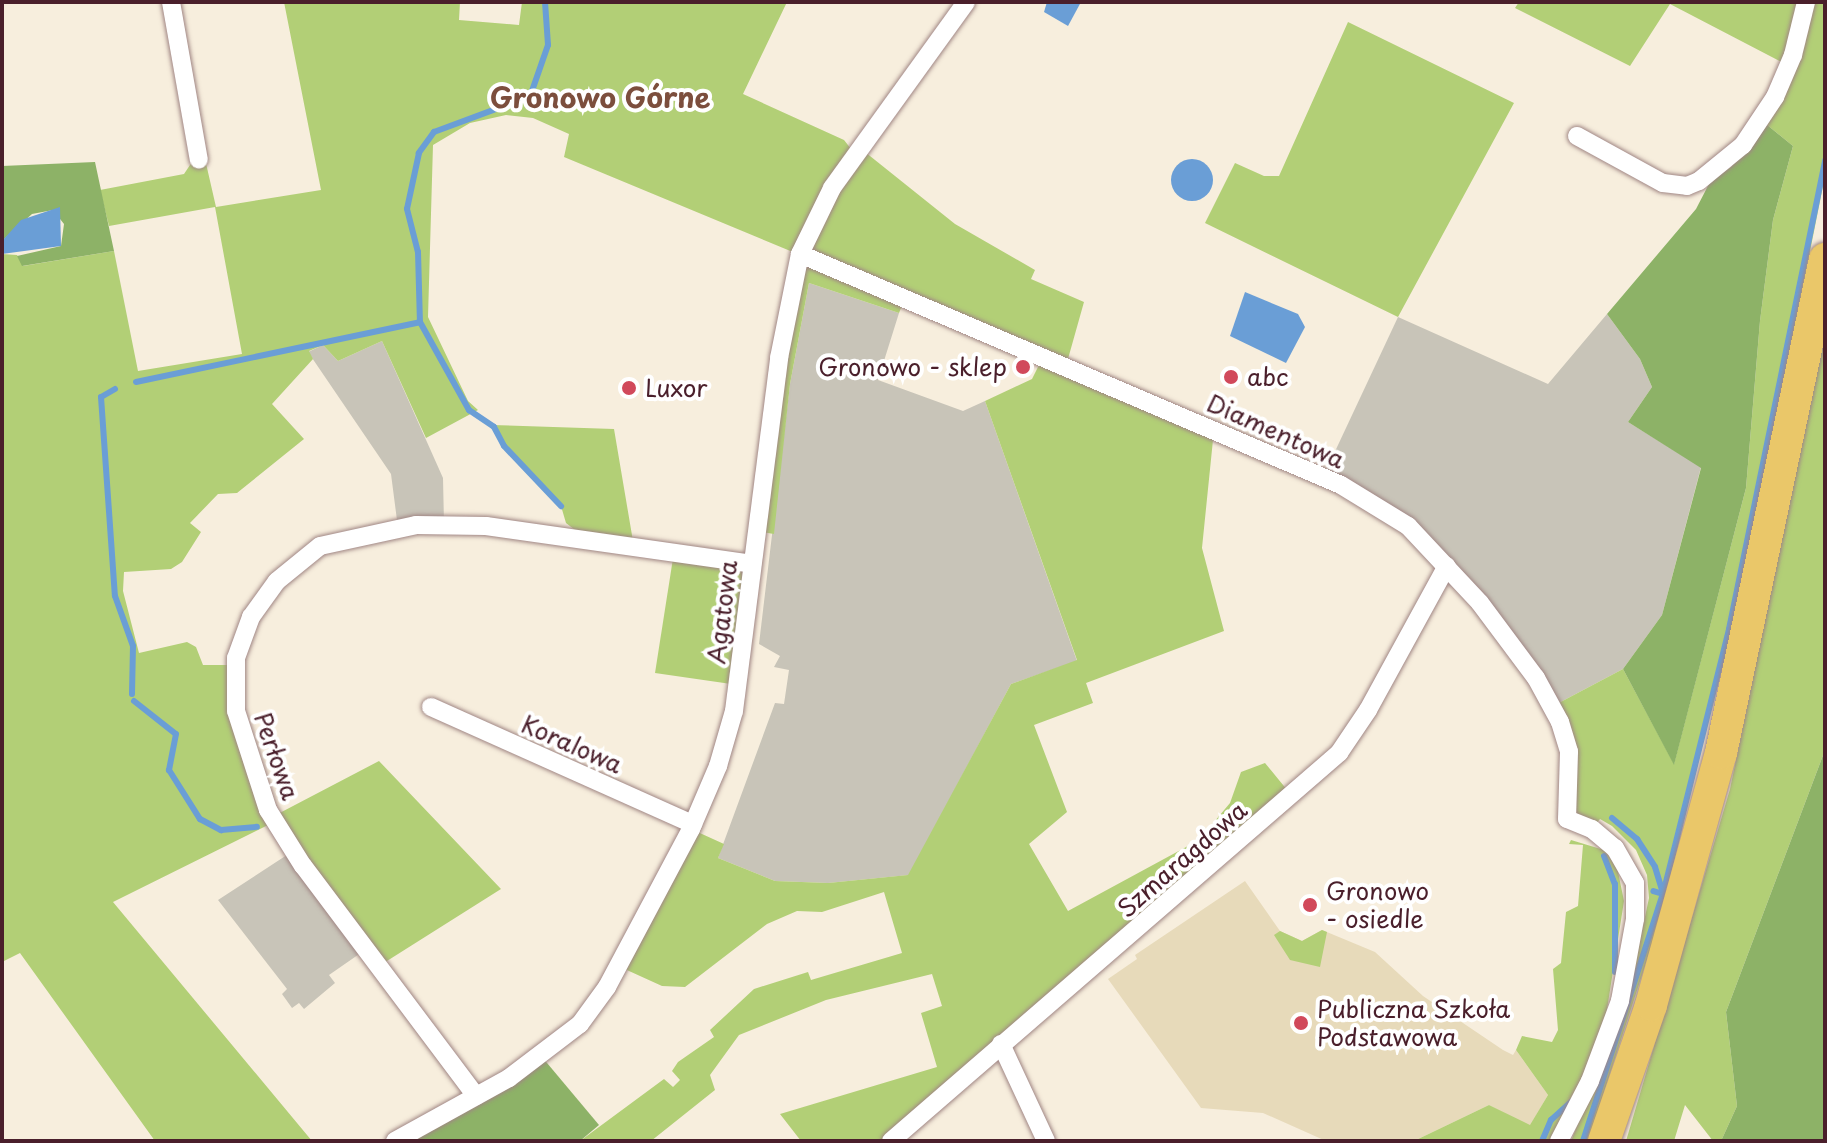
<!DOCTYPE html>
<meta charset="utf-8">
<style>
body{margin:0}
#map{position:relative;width:1827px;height:1143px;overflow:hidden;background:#f7eedd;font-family:"Playpen Sans",sans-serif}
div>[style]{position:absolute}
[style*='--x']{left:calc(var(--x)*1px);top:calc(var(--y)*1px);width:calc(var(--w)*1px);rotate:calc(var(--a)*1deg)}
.built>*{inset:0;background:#e7daba}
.industrial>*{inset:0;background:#c8c4b8}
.green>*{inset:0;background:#b2cf76}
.forest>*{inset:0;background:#8db267}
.water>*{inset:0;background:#6a9ed6}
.round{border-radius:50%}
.stream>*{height:6px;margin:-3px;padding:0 3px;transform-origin:3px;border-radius:3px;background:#6a9ed6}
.roads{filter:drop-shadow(0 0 2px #a08684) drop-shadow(0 0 2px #a08684)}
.street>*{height:18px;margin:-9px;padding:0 9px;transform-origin:9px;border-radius:9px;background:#fff}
.highway>*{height:32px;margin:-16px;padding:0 16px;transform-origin:16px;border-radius:16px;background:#eac769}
.dots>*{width:22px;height:22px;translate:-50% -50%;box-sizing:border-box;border:4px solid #fff;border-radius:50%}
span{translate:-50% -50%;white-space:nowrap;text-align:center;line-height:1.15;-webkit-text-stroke:8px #fff;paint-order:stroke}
.poi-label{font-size:24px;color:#4a1f2b}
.right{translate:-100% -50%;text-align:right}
.left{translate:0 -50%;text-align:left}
.street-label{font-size:24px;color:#4a1f2b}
.quarter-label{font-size:28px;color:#7c4e3d;font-weight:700}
.frame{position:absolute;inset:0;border:4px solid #4a1f2b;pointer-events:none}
</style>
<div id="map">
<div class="built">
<div style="clip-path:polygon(1245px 881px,1280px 931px,1302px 941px,1322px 930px,1375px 952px,1423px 996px,1503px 1050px,1513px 1055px,1516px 1050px,1548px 1095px,1530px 1126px,1489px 1105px,1414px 1141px,1326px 1141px,1263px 1113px,1201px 1108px,1108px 979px,1137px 959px,1135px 955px)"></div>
</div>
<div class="industrial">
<div style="clip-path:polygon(809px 283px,899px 313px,878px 380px,963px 411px,985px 401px,1077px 661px,1011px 684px,909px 875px,828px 883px,775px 881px,718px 858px,775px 703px,784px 704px,789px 670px,774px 667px,780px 656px,759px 644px,790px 384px)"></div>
<div style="clip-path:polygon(1607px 314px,1640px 359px,1652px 387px,1628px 422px,1701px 467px,1662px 615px,1623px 669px,1553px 706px,1433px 549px,1323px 477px,1398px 317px,1548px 384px)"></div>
<div style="clip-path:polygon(382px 341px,443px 478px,444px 523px,398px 528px,391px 474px,308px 352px,323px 345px,338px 361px)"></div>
<div style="clip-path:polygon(293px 851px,365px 950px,329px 975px,335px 983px,304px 1009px,299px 1003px,292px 1008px,282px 994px,287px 989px,218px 900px)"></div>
</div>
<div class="green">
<div style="clip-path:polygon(284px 2px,460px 2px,459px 20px,519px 25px,522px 2px,787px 2px,743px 94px,844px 140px,855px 154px,860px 148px,955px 224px,1035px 270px,1031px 279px,1084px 302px,1066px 366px,1214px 430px,1202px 548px,1224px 631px,1086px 683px,1093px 703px,1034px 725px,1067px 812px,1029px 844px,1068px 911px,1199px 840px,1230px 803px,1241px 772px,1265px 763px,1292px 796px,891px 1141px,801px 1141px,780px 1114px,937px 1067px,921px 1013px,942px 1006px,932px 974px,826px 1000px,739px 1035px,710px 1075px,715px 1090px,651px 1141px,580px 1141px,664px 1079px,673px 1087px,680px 1080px,672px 1071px,678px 1062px,714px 1037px,710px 1030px,754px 989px,808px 972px,811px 980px,902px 953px,884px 892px,822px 912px,797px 911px,767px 924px,685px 987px,662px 986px,618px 966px,691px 829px,724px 844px,718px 858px,775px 881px,828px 883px,908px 875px,1011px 684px,1077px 660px,985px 401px,1032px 379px,1043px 357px,905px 298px,899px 313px,809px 283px,790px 384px,774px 534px,756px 531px,800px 255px,564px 157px,569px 134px,533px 118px,506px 115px,470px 123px,433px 145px,428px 317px,468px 401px,478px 410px,426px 438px,382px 341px,338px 361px,323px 345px,309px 351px,313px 359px,272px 404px,304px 439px,237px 493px,218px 494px,190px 523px,201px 532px,182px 562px,171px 569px,124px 572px,123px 591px,139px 653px,187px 642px,196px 647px,203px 665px,235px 665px,234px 688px,272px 817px,379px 761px,501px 889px,379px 966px,274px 822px,113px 902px,312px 1141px,155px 1141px,20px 953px,2px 962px,2px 254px,17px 255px,23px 266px,114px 251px,138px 371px,242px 354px,215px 207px,109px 226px,100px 190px,184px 174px,192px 162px,205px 159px,216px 207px,321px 190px)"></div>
<div style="clip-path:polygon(1519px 2px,1825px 2px,1825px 176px,1761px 498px,1657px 929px,1588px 1141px,1571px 1141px,1627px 1001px,1649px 898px,1647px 875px,1636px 850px,1612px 826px,1600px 819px,1592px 829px,1567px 819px,1570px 794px,1553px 706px,1623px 669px,1674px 764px,1746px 488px,1760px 321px,1773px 220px,1793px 146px,1766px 124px,1795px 69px,1670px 4px,1630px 66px,1515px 8px)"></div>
<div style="clip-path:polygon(1348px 22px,1514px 103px,1398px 317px,1205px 223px,1235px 163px,1264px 176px,1279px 176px)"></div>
<div style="clip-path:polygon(1825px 328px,1825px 750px,1726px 1012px,1737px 1106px,1721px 1141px,1713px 1141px,1685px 1105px,1674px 1141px,1626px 1141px,1730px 789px)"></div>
<div style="clip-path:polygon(491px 425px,614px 429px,634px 547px,588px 540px,566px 523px,561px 506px,504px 446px)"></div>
<div style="clip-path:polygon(674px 552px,752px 564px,738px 685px,655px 673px)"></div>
<div style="clip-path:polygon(1571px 840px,1604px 850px,1617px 867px,1624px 901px,1603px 1035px,1551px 1141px,1414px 1141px,1489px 1105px,1530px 1125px,1548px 1095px,1516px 1050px,1522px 1036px,1552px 1042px,1558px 1030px,1553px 969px,1561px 963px,1566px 912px,1578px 906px,1583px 845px,1569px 844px)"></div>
<div style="clip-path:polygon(1322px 930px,1327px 932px,1320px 967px,1290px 960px,1274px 935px,1280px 931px,1302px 941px)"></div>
</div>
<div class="forest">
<div style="clip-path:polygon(1766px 124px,1793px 146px,1773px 220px,1760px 321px,1746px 488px,1674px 765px,1623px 669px,1662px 615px,1701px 468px,1628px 422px,1652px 387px,1640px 359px,1607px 314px,1696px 209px,1710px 182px,1731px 167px)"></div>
<div style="clip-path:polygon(95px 162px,114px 251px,22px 266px,17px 256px,61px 246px,64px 224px,53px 210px,32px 214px,2px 241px,2px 166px)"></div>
<div style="clip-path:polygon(1825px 750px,1825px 1141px,1721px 1141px,1737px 1106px,1726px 1012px)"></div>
<div style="clip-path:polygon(542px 1057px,599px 1125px,580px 1141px,395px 1141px)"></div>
</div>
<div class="water">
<div style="clip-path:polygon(1047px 2px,1081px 2px,1068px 26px,1044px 12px)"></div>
<div class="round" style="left:1171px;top:159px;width:42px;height:42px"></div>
<div style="clip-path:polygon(60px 207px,61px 246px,2px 254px,2px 241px,21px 220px)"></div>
<div style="clip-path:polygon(1245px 292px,1298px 314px,1305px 327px,1286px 363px,1230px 336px)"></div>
</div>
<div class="stream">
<div style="--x:545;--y:2;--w:43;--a:86"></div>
<div style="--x:548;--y:45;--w:49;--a:109.2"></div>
<div style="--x:532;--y:91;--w:12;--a:138"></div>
<div style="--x:523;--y:99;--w:95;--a:159.7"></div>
<div style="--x:434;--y:132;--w:26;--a:126"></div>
<div style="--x:419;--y:153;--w:57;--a:102.1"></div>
<div style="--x:407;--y:209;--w:44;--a:75.7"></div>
<div style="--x:418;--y:252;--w:70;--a:88.4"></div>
<div style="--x:420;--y:322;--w:101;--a:60.9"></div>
<div style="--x:469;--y:410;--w:30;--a:34"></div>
<div style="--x:494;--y:427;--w:21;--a:62"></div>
<div style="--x:504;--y:446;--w:83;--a:46.5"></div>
<div style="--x:136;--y:382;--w:290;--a:-11.9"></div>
<div style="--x:115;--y:389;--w:16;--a:150"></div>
<div style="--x:101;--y:397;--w:199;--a:86"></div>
<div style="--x:115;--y:596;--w:53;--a:70.2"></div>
<div style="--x:133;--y:646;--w:48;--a:91.2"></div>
<div style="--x:134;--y:701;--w:53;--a:38.2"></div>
<div style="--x:176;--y:734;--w:37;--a:101"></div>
<div style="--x:169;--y:770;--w:58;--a:57.7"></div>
<div style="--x:200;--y:819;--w:24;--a:28"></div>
<div style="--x:221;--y:830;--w:36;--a:-5"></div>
<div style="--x:1612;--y:818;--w:33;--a:40"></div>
<div style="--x:1637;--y:839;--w:33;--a:57"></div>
<div style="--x:1655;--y:867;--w:28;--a:73"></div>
<div style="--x:1663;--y:894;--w:10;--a:-163"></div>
<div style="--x:1604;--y:856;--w:30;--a:69"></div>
<div style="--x:1615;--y:884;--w:88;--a:90"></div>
<div style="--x:1542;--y:1141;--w:23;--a:-67"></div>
<div style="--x:1551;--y:1120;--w:28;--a:-42"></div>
<div style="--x:1583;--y:1141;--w:260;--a:-72.1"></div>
<div style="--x:1663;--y:894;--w:273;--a:-76"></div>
<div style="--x:1729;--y:629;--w:479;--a:-78.4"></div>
</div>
<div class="roads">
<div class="street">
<div style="--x:171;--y:2;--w:160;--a:80"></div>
<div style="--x:1577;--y:136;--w:98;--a:28.7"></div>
<div style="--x:1663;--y:183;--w:24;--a:7"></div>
<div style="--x:1687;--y:186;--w:13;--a:-23"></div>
<div style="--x:1699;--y:181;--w:57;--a:-39.3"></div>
<div style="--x:1743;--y:145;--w:58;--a:-56.3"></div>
<div style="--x:1775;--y:97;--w:46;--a:-66.8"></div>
<div style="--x:1793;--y:55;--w:55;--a:-76.2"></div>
<div style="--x:800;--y:254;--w:588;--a:23.12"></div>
<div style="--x:1341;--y:485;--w:79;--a:31.5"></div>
<div style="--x:1408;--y:526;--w:105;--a:46.9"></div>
<div style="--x:1480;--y:603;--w:94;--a:53.3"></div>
<div style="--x:1536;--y:678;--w:50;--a:61.4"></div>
<div style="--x:1560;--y:722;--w:31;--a:73"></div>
<div style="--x:1569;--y:752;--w:67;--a:91.7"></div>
<div style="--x:1567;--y:819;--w:27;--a:22"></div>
<div style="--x:1592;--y:829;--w:30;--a:40"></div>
<div style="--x:1615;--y:848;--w:40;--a:60.3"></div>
<div style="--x:1635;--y:883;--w:36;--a:90"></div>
<div style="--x:1635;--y:919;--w:83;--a:100.4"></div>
<div style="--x:1620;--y:1001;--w:85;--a:110.6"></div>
<div style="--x:1590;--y:1081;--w:68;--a:117.3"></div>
<div style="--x:431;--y:707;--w:287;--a:24.1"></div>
<div style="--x:1001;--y:1044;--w:107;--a:65.1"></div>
<div style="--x:476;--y:1096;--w:288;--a:-126.9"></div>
<div style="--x:303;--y:866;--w:66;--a:-122"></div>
<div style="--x:268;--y:810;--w:104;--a:-107.9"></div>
<div style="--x:236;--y:711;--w:53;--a:-90"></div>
<div style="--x:236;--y:658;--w:44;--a:-69.9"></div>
<div style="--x:251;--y:617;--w:44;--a:-54.2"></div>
<div style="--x:277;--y:581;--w:55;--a:-39.1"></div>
<div style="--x:320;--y:546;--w:98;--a:-12.3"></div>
<div style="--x:416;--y:525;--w:70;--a:0.8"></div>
<div style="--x:486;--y:526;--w:269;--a:8.1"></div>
<div style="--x:395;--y:1141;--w:130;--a:-28.9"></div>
<div style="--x:509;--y:1078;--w:89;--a:-37.3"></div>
<div style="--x:580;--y:1024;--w:46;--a:-53.9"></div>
<div style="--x:607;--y:987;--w:179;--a:-62"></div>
<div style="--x:691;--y:829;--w:69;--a:-66.8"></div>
<div style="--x:718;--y:766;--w:57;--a:-73.8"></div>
<div style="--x:734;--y:711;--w:356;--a:-82.7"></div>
<div style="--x:779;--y:358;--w:106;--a:-78.6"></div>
<div style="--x:800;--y:254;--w:73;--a:-64.1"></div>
<div style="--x:832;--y:188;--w:229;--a:-54.2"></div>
<div style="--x:891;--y:1141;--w:593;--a:-40.89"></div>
<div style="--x:1339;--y:753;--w:52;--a:-56"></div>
<div style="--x:1368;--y:710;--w:164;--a:-61.3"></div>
</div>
<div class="highway">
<div style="--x:1604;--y:1141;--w:144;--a:-70.9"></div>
<div style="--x:1651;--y:1005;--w:262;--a:-74.5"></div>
<div style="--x:1721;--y:753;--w:505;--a:-78.11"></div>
</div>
</div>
<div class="dots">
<div style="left:1023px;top:367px;background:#d1495b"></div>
<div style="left:1231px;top:377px;background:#d1495b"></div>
<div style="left:629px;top:388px;background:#d1495b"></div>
<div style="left:1310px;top:905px;background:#d1495b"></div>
<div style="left:1301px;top:1023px;background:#d1495b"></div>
</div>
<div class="poi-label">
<span class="right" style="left:1007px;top:367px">Gronowo - sklep</span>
<span class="left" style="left:1247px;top:377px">abc</span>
<span class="left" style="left:645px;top:388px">Luxor</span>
<span class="left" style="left:1326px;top:905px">Gronowo<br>- osiedle</span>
<span class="left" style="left:1317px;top:1023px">Publiczna Szkoła<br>Podstawowa</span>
</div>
<div class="street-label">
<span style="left:1276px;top:431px;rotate:24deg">Diamentowa</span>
<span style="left:722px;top:612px;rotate:-83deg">Agatowa</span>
<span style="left:572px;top:744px;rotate:24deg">Koralowa</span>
<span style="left:277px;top:756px;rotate:71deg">Perłowa</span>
<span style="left:1182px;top:859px;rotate:-41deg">Szmaragdowa</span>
</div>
<div class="quarter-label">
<span style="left:600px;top:97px">Gronowo Górne</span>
</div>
<div class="frame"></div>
</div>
